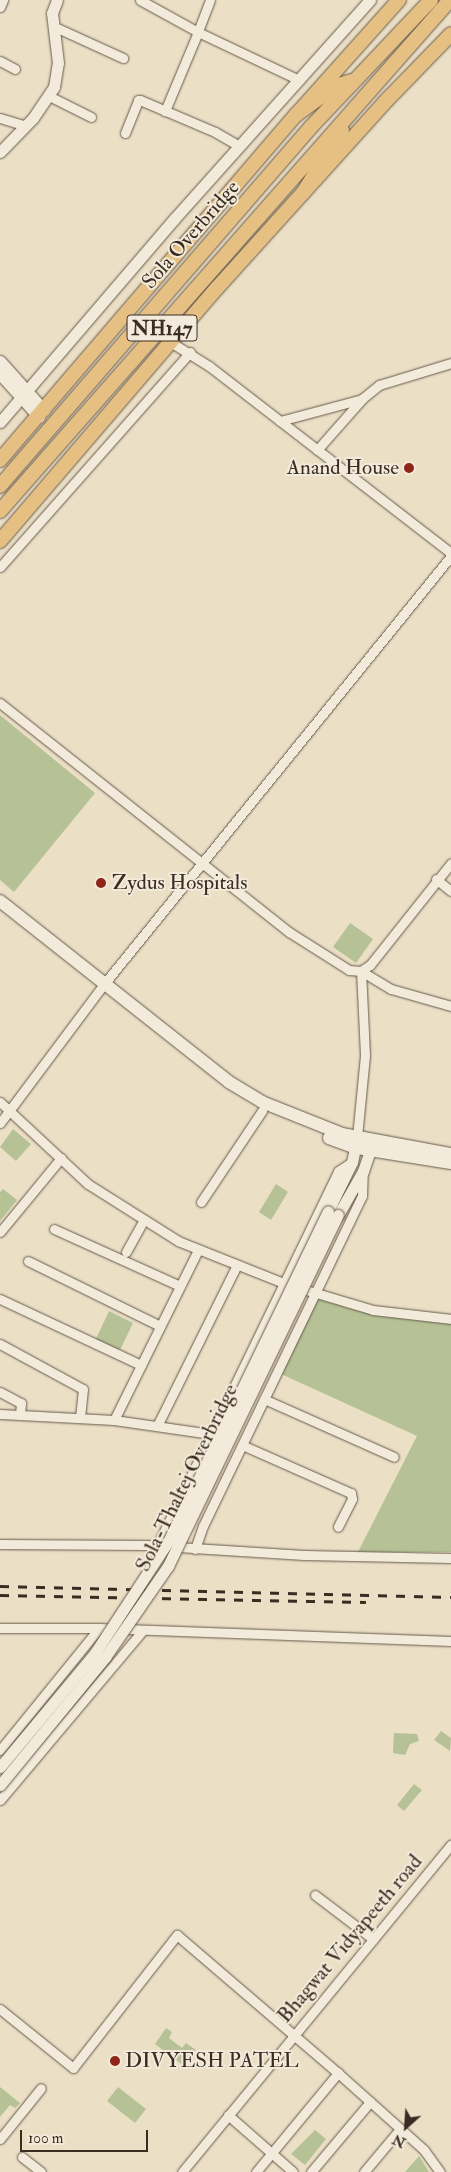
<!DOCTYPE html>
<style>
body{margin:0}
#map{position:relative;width:451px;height:2172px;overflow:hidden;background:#ebdfc6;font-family:"IM FELL Double Pica",serif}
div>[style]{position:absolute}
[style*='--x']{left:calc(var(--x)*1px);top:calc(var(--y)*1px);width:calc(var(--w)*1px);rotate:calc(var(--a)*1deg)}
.green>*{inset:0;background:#b6c296}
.roads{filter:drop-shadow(0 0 1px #66594a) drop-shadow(0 0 1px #66594a)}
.minor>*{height:9px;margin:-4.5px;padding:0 4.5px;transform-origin:4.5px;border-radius:4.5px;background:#f2eada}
.tertiary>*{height:11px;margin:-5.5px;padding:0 5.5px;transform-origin:5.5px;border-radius:5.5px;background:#f2eada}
.secondary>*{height:12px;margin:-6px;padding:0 6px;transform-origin:6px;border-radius:6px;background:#f2eada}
.primary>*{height:14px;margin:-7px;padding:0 7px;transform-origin:7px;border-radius:7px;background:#e6c083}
.trunk>*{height:14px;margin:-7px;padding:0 7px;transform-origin:7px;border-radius:7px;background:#e6c083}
.rail>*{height:2.5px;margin-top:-1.25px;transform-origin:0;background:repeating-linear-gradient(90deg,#3a2c21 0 9px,transparent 0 18px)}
.bridges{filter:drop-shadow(0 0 1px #66594a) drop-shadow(0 0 1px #66594a)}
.tertiary-bridge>*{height:11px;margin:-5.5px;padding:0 5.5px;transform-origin:5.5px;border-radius:5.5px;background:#f2eada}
.dots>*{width:14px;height:14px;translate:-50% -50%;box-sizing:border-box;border:2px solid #f2eada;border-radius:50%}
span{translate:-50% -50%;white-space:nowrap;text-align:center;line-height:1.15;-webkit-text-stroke:4px #f2eada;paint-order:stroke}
.shield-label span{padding:1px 4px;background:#f2eada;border:1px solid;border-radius:4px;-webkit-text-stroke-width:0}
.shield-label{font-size:20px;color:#3a2c21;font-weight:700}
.street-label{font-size:21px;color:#3a2c21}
.poi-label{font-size:21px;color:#3a2c21}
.right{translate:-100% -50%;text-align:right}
.left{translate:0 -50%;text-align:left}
.north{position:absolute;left:381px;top:2102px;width:50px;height:50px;-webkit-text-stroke:4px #f2eada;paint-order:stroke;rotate:206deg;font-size:14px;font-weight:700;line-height:20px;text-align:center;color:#3a2c21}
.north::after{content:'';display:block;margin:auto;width:18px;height:22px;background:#3a2c21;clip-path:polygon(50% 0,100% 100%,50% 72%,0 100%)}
.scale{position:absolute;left:20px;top:2130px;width:128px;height:22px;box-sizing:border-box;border:2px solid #3a2c21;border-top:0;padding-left:6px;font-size:15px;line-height:18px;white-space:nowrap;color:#3a2c21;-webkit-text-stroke:4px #f2eada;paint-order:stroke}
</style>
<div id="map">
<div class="green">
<div style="clip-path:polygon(0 715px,95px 793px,14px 892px,0 880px)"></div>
<div style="clip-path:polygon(350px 923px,373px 939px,356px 963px,333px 947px)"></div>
<div style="clip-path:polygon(13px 1129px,31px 1144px,16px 1161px,0 1147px)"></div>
<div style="clip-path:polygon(276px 1184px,288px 1192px,271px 1220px,259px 1212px)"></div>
<div style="clip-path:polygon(3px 1189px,17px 1200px,0 1221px,0 1192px)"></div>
<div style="clip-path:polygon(319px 1296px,451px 1321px,451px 1552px,358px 1552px,417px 1436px,281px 1374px)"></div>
<div style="clip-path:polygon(109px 1311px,133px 1323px,120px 1350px,96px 1339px)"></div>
<div style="clip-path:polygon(441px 1731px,451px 1738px,450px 1751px,434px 1740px)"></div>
<div style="clip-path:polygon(394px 1733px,417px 1734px,419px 1741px,410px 1744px,405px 1755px,393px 1753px)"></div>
<div style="clip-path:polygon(414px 1784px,422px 1790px,404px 1811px,397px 1805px)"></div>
<div style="clip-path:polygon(166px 2028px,172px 2032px,169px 2038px,182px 2048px,186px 2043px,196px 2050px,184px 2066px,155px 2044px)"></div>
<div style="clip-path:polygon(0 2087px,20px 2103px,15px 2108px,10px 2105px,0 2117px)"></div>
<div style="clip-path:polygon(118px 2087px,146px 2109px,135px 2123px,107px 2101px)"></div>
<div style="clip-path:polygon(315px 2130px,326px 2139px,305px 2165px,291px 2154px)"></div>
<div style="clip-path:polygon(419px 2156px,429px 2172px,405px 2172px)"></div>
</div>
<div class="roads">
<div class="minor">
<div style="--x:140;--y:0;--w:66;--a:28.9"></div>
<div style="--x:198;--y:32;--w:86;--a:112.7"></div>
<div style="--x:210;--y:0;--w:34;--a:111"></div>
<div style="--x:198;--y:32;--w:112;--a:25.4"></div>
<div style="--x:0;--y:7;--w:8;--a:-67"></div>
<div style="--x:55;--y:27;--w:75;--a:24.5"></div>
<div style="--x:0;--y:61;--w:17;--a:28"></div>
<div style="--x:49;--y:96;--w:47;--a:26.6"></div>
<div style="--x:0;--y:118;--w:27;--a:17"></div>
<div style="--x:125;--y:133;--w:35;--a:-68"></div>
<div style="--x:138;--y:100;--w:2;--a:0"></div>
<div style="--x:140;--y:100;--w:82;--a:23.1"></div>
<div style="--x:215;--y:132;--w:28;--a:30"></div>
<div style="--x:172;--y:343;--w:44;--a:31.9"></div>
<div style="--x:209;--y:366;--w:306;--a:37.7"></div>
<div style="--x:280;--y:421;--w:85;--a:-15"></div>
<div style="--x:317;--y:450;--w:69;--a:-48.5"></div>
<div style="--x:363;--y:398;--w:21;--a:-39"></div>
<div style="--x:379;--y:385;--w:75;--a:-17"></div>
<div style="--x:0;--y:567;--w:287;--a:-48.5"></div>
<div style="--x:0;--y:703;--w:369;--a:38.4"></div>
<div style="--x:289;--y:932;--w:71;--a:32.3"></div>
<div style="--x:349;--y:970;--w:12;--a:5"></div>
<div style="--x:361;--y:971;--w:11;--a:-34"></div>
<div style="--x:370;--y:965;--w:130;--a:-51.5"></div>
<div style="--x:436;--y:879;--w:19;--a:39"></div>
<div style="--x:361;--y:971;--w:35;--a:31"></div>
<div style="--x:391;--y:989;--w:62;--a:15.8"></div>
<div style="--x:0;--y:1102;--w:120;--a:43"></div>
<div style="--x:88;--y:1184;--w:107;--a:32.3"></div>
<div style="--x:178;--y:1241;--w:116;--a:21.7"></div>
<div style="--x:286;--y:1284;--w:91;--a:16.6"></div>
<div style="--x:373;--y:1310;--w:79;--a:6.6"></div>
<div style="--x:0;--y:1123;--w:174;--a:-53.2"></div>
<div style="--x:104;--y:984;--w:551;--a:-50.97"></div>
<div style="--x:357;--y:1137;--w:82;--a:-84.4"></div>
<div style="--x:365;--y:1055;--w:84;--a:-92.7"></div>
<div style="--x:201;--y:1202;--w:110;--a:-56.2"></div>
<div style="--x:54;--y:1229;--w:138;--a:24.3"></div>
<div style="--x:0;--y:1232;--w:96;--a:-50.5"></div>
<div style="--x:126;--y:1252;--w:37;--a:-61"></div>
<div style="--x:28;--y:1261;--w:147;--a:26.2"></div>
<div style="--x:0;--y:1299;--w:156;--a:25.1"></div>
<div style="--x:0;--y:1344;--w:94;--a:28.5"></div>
<div style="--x:83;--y:1389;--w:29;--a:96"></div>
<div style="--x:0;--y:1392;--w:24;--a:28"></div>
<div style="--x:21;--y:1403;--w:12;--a:95"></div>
<div style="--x:20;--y:1415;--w:94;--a:3"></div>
<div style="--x:114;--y:1420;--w:98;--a:8.2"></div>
<div style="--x:264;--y:1399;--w:142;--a:24"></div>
<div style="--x:0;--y:1414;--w:20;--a:3"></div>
<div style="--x:114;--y:1420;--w:190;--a:-63.7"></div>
<div style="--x:157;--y:1426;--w:180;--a:-63.6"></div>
<div style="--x:242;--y:1445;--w:119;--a:23.8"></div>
<div style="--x:351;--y:1493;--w:6;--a:81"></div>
<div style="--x:352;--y:1499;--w:31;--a:117"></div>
<div style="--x:0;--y:1544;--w:146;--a:0.4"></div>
<div style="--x:146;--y:1545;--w:158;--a:3.6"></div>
<div style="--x:304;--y:1555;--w:147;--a:1.2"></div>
<div style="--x:157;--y:1546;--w:416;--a:-64.2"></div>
<div style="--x:338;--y:1171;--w:17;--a:-33"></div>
<div style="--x:195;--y:1549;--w:24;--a:-71"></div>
<div style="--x:203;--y:1526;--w:366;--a:-64.3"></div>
<div style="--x:362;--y:1196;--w:24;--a:-88"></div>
<div style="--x:0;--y:1628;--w:99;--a:0"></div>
<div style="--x:99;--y:1628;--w:352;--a:2.1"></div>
<div style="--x:0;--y:1750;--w:157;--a:-50.9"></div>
<div style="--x:0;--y:1800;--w:222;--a:-49.9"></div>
<div style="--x:315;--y:1895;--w:73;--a:37.2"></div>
<div style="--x:0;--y:2009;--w:94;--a:38.9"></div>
<div style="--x:73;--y:2068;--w:169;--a:-52"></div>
<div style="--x:177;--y:1935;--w:212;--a:40.6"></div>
<div style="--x:338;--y:2073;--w:115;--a:41.8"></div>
<div style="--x:424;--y:2150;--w:27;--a:54"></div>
<div style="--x:228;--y:2115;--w:86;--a:41.2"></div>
<div style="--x:0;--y:2139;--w:65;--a:-51.2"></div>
<div style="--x:22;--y:2157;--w:24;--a:38"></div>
<div style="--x:182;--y:2172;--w:424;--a:-50.6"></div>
<div style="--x:256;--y:2172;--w:129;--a:-50.4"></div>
<div style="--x:311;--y:2172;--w:92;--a:-49.9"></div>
<div style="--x:364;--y:2172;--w:56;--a:-50.1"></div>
</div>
<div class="tertiary">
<div style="--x:0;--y:152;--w:47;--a:-45.9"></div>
<div style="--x:33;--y:118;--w:37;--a:-56"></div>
<div style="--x:54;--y:87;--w:24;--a:-81"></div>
<div style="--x:58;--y:63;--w:50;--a:-96.8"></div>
<div style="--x:52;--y:13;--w:14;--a:-69"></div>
<div style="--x:0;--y:361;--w:66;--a:48.1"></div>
<div style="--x:0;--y:374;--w:58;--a:47.8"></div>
<div style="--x:0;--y:422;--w:267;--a:-49.4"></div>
<div style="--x:174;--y:219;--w:294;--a:-48.2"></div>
<div style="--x:328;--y:1211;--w:55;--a:-63.9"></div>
<div style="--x:352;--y:1162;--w:24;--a:-78"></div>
<div style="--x:338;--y:1215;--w:51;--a:-60.4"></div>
<div style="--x:363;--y:1171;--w:31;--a:-71"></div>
</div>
<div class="secondary">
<div style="--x:0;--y:901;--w:292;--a:38.3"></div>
<div style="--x:229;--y:1082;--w:39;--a:31"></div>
<div style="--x:262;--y:1102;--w:86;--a:21.8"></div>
<div style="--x:342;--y:1134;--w:111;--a:10.4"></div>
<div style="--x:329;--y:1138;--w:30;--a:20"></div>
<div style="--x:357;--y:1148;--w:95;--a:9.1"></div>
</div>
<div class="primary">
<div style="--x:0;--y:460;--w:456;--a:-49.4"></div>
<div style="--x:297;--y:114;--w:153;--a:-48.2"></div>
<div style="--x:0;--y:541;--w:333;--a:-49.4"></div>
<div style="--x:217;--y:288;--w:249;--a:-47.9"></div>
<div style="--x:384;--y:103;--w:96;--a:-45.8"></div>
</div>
<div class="trunk">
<div style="--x:297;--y:114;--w:48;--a:-35.7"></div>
<div style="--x:336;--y:86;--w:16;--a:-18"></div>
<div style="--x:303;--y:193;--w:74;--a:-58.2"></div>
<div style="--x:0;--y:486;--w:474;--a:-49.1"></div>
<div style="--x:310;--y:128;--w:176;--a:-46.6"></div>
<div style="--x:0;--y:511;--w:681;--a:-48.63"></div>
</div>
</div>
<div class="rail">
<div style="--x:0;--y:1586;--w:451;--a:1.4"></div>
<div style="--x:0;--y:1595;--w:366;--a:1.1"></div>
</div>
<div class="bridges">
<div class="tertiary-bridge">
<div style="--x:0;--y:1767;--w:148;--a:-50.2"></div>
<div style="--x:95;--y:1653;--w:135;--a:-56.8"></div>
<div style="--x:169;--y:1540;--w:365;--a:-64.2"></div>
<div style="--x:0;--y:1785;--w:166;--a:-50.6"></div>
<div style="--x:105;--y:1657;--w:111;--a:-55.3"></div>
<div style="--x:168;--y:1566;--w:390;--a:-64.2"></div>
</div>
</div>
<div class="dots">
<div style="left:409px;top:468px;background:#8f2418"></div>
<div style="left:101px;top:883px;background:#8f2418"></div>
<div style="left:115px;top:2061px;background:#8f2418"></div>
</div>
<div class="shield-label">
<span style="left:162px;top:328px">NH147</span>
</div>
<div class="street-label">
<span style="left:191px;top:235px;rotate:-49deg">Sola Overbridge</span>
<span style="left:187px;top:1478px;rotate:-64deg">Sola-Thaltej Overbridge</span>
<span style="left:350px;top:1939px;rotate:-50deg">Bhagwat Vidyapeeth road</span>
</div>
<div class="poi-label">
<span class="right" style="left:399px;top:468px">Anand House</span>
<span class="left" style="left:112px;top:883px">Zydus Hospitals</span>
<span class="left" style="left:125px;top:2061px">DIVYESH PATEL</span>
</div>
<div class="north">N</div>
<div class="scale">100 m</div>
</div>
